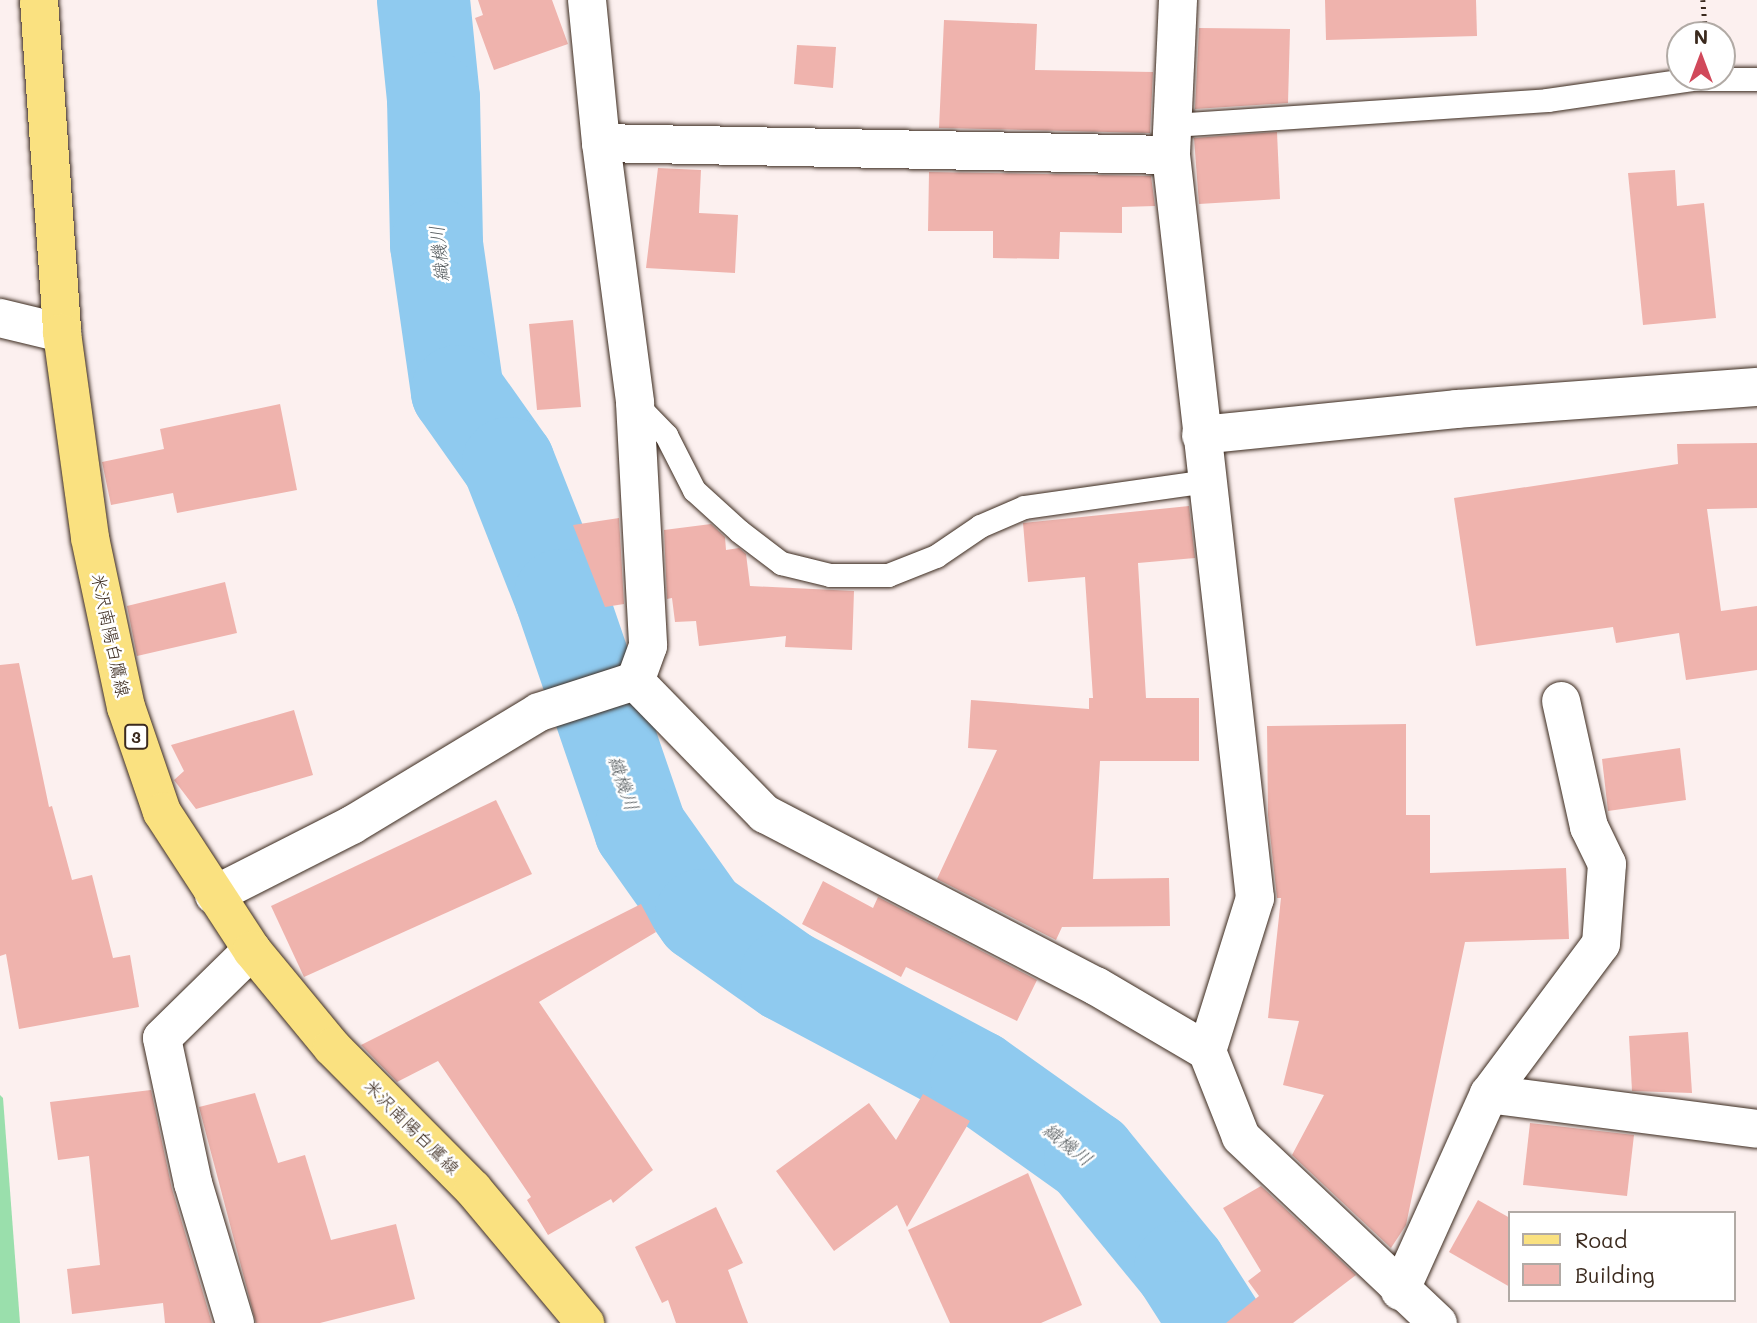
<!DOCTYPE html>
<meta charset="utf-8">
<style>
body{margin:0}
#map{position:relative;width:1757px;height:1323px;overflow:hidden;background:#fcf0ef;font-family:Mali,"Klee One",sans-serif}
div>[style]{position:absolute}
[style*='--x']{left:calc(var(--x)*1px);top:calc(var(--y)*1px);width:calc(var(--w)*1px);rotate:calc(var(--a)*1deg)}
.green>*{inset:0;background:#9adfac}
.river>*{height:93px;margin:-46.5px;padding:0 46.5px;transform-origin:46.5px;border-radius:46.5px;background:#8fcaef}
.building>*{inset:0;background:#efb3ad}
.path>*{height:4.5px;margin-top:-2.25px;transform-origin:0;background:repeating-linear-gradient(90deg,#3b2a1e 0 2px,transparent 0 7px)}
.roads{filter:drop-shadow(0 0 2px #3b2a1e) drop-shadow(0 0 2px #3b2a1e)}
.service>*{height:23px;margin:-11.5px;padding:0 11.5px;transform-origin:11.5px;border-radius:11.5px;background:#fff}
.minor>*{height:38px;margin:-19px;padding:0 19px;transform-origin:19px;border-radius:19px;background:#fff}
.primary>*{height:38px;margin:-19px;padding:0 19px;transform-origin:19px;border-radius:19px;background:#fae180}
span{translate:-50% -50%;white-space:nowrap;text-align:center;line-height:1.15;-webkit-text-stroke:5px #fff;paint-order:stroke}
.shield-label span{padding:2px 5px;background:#fff;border:2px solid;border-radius:5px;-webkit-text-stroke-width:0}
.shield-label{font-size:16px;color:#3b2a1e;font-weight:700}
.street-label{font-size:18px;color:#3b2a1e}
.water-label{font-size:19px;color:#545a5d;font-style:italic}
.legend{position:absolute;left:1508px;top:1211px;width:228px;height:91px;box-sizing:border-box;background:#fff;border:2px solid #b1aaa5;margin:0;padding:9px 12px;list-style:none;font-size:21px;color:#3b2a1e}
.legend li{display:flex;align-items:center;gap:14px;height:35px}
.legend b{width:35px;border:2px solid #b1aaa5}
.north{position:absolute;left:1666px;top:21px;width:70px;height:70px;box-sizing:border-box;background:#fff;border:2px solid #b1aaa5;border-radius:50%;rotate:0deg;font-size:19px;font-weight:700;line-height:28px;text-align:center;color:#3b2a1e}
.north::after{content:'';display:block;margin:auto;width:24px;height:32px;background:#d1495b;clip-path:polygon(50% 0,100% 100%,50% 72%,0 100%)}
</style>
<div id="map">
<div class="green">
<div style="clip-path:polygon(0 1095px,3px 1098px,20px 1323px,0 1323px)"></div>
</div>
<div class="river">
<div style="--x:423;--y:0;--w:99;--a:84.2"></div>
<div style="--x:433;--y:98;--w:146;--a:88.8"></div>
<div style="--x:436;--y:244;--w:148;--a:81.9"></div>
<div style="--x:457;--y:391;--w:88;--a:54.7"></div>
<div style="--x:508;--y:463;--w:142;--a:68.5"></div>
<div style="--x:560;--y:595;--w:247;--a:71.1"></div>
<div style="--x:640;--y:829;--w:105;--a:54.7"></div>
<div style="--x:701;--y:915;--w:104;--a:35.2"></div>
<div style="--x:786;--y:975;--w:215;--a:28"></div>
<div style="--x:976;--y:1076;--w:140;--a:35.4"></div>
<div style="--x:1090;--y:1157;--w:142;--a:50.7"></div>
<div style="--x:1180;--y:1267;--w:67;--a:57.3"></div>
</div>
<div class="building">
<div style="clip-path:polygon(478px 0,552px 0,568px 44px,494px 70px,475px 18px,483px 15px)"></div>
<div style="clip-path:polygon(1325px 0,1476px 0,1477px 36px,1326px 40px)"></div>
<div style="clip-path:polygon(944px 20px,1037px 24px,1035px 70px,1153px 72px,1150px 133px,939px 128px)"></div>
<div style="clip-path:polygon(1199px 28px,1290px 29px,1288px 103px,1195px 109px)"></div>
<div style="clip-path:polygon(797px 45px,836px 47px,833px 88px,794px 84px)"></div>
<div style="clip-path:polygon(1277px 132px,1280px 199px,1199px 204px,1194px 138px)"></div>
<div style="clip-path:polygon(658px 168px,701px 170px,699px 213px,738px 215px,735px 273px,646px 268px)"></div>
<div style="clip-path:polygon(1675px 170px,1677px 206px,1704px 203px,1716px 318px,1643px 325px,1628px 173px)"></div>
<div style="clip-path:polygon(929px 172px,1151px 176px,1155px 206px,1122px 207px,1122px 233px,1060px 232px,1059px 259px,993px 258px,993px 231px,928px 231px)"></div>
<div style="clip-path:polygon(573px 320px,581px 407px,537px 410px,529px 324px)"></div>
<div style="clip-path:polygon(280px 404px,297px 490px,177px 513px,173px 493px,111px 505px,102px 462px,164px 449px,160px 429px)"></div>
<div style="clip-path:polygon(1757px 443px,1757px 508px,1707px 509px,1721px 611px,1757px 606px,1757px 670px,1686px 680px,1679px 633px,1616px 643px,1613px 627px,1476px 646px,1454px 498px,1678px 464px,1677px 444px)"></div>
<div style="clip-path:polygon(1189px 506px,1195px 558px,1138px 563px,1146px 698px,1199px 698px,1199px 761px,1100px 761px,1093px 879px,1169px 878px,1170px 926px,1062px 927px,1056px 940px,937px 879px,997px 750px,968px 748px,971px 700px,1089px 709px,1089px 698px,1093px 698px,1085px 577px,1028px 582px,1023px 523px)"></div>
<div style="clip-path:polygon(619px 518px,624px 604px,605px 607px,573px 525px)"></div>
<div style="clip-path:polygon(711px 524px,725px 537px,726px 550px,739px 548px,746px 554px,750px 586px,854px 591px,852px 650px,785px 647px,786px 636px,699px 646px,696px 621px,675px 622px,672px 598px,667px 599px,664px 530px)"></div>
<div style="clip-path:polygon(225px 582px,237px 633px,137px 656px,127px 606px)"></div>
<div style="clip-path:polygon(19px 663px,49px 807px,52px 806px,72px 880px,92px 875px,113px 958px,130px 955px,139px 1007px,19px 1029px,6px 954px,0 956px,0 665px)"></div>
<div style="clip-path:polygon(294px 710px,313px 775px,196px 809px,174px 780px,184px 771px,171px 745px)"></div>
<div style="clip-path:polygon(1406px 724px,1406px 815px,1430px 815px,1430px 873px,1566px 868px,1569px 939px,1465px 942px,1406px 1225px,1391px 1248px,1292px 1155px,1324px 1095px,1283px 1085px,1299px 1021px,1268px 1018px,1281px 898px,1277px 898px,1268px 815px,1267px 726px)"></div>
<div style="clip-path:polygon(1680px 748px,1686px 800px,1608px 811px,1602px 759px)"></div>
<div style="clip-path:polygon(496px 800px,532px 874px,304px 977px,271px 906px)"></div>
<div style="clip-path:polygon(823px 881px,873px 908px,878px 897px,1037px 980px,1017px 1021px,906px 967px,901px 977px,802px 924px)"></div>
<div style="clip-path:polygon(641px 904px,656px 932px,539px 1002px,653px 1170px,613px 1203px,611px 1199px,548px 1235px,527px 1200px,531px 1197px,438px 1061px,397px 1082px,361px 1045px)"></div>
<div style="clip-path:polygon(1688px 1032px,1692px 1093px,1632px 1091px,1629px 1036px)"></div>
<div style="clip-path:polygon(151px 1090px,172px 1189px,212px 1323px,165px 1323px,163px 1303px,72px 1314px,67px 1269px,100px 1265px,89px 1156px,58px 1160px,50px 1102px)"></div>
<div style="clip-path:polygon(255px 1093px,278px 1163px,305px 1155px,331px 1240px,396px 1224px,415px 1299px,320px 1323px,256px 1323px,199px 1107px)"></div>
<div style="clip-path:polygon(923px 1094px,970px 1121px,907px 1227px,897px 1205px,834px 1251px,776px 1171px,869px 1103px,896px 1140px)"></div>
<div style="clip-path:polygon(1530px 1123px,1634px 1135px,1627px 1196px,1523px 1185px)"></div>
<div style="clip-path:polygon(1028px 1173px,1082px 1305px,1041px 1323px,950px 1323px,908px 1230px)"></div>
<div style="clip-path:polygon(1261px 1186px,1356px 1275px,1293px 1323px,1226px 1323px,1259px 1296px,1248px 1281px,1261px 1271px,1223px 1208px)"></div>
<div style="clip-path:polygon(1478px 1200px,1510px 1218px,1510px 1287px,1449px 1252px)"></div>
<div style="clip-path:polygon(716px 1207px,743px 1263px,728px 1270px,748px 1323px,676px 1323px,668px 1300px,662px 1303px,635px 1247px)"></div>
</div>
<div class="path">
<div style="--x:1703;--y:0;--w:35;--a:85"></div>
</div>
<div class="roads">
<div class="service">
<div style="--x:1173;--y:125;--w:375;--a:-3.8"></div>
<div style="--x:1547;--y:100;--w:148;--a:-8.2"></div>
<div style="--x:1693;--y:79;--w:64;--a:0"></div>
<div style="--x:635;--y:403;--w:45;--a:45.9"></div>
<div style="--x:666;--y:435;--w:62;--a:63"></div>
<div style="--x:694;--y:490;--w:61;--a:42.3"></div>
<div style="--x:739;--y:531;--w:53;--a:37.3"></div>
<div style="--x:781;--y:563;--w:50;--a:13.8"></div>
<div style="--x:830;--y:575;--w:58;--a:0"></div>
<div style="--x:888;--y:575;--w:52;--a:-21.6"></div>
<div style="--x:936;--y:556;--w:53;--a:-34.3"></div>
<div style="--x:980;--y:526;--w:48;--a:-23.4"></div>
<div style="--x:1024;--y:507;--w:185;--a:-8.1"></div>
</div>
<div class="minor">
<div style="--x:587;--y:0;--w:144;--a:84.4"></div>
<div style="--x:601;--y:143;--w:262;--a:82.5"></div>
<div style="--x:635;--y:403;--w:243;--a:86.9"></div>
<div style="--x:648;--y:646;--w:37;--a:110"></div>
<div style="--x:1178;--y:0;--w:155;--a:92.6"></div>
<div style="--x:1171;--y:155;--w:748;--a:83.55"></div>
<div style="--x:1255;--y:898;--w:160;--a:107.4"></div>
<div style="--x:601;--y:143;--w:570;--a:1.21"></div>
<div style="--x:0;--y:318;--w:64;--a:13.6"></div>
<div style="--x:1201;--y:435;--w:257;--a:-5.8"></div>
<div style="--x:1457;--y:409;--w:301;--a:-4.2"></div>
<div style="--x:635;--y:681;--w:186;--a:45.7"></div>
<div style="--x:765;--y:814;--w:373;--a:27.5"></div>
<div style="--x:1096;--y:986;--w:129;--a:30.4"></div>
<div style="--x:1207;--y:1051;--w:92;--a:68.4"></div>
<div style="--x:1241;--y:1137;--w:271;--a:43.4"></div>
<div style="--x:214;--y:895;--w:155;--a:-26.9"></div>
<div style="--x:352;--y:825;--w:218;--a:-31.1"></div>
<div style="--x:539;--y:712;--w:101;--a:-17.9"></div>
<div style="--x:1489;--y:1094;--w:270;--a:7.4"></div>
<div style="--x:1400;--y:1291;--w:216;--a:-65.7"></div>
<div style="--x:1489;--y:1094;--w:187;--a:-53.3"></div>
<div style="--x:1601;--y:944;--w:80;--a:-85.7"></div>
<div style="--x:1607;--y:864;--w:41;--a:-115.9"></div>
<div style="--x:1589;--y:827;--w:129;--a:-102.5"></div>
<div style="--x:235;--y:1323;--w:146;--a:-106.7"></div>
<div style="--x:193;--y:1183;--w:148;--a:-102.1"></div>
<div style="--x:162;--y:1038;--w:126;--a:-44.4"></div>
</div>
<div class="primary">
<div style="--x:39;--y:0;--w:334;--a:86"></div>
<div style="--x:62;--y:333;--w:207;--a:82.2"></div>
<div style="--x:90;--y:538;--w:173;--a:78"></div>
<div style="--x:126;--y:707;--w:111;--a:71.1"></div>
<div style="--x:162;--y:812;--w:165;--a:56.9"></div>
<div style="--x:252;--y:950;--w:126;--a:50.5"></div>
<div style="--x:332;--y:1047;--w:200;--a:45.2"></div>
<div style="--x:473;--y:1189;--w:175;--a:50.1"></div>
</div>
</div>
<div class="shield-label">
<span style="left:136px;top:737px">3</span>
</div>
<div class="street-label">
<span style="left:111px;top:635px;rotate:78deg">米沢南陽白鷹線</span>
<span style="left:412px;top:1127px;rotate:45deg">米沢南陽白鷹線</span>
</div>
<div class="water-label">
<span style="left:439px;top:254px;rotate:-96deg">織機川</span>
<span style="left:624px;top:783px;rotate:71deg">織機川</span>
<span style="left:1068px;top:1144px;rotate:38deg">織機川</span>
</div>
<ul class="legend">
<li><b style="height:9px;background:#fae180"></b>Road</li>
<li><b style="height:19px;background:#efb3ad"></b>Building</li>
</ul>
<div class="north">N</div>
</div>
